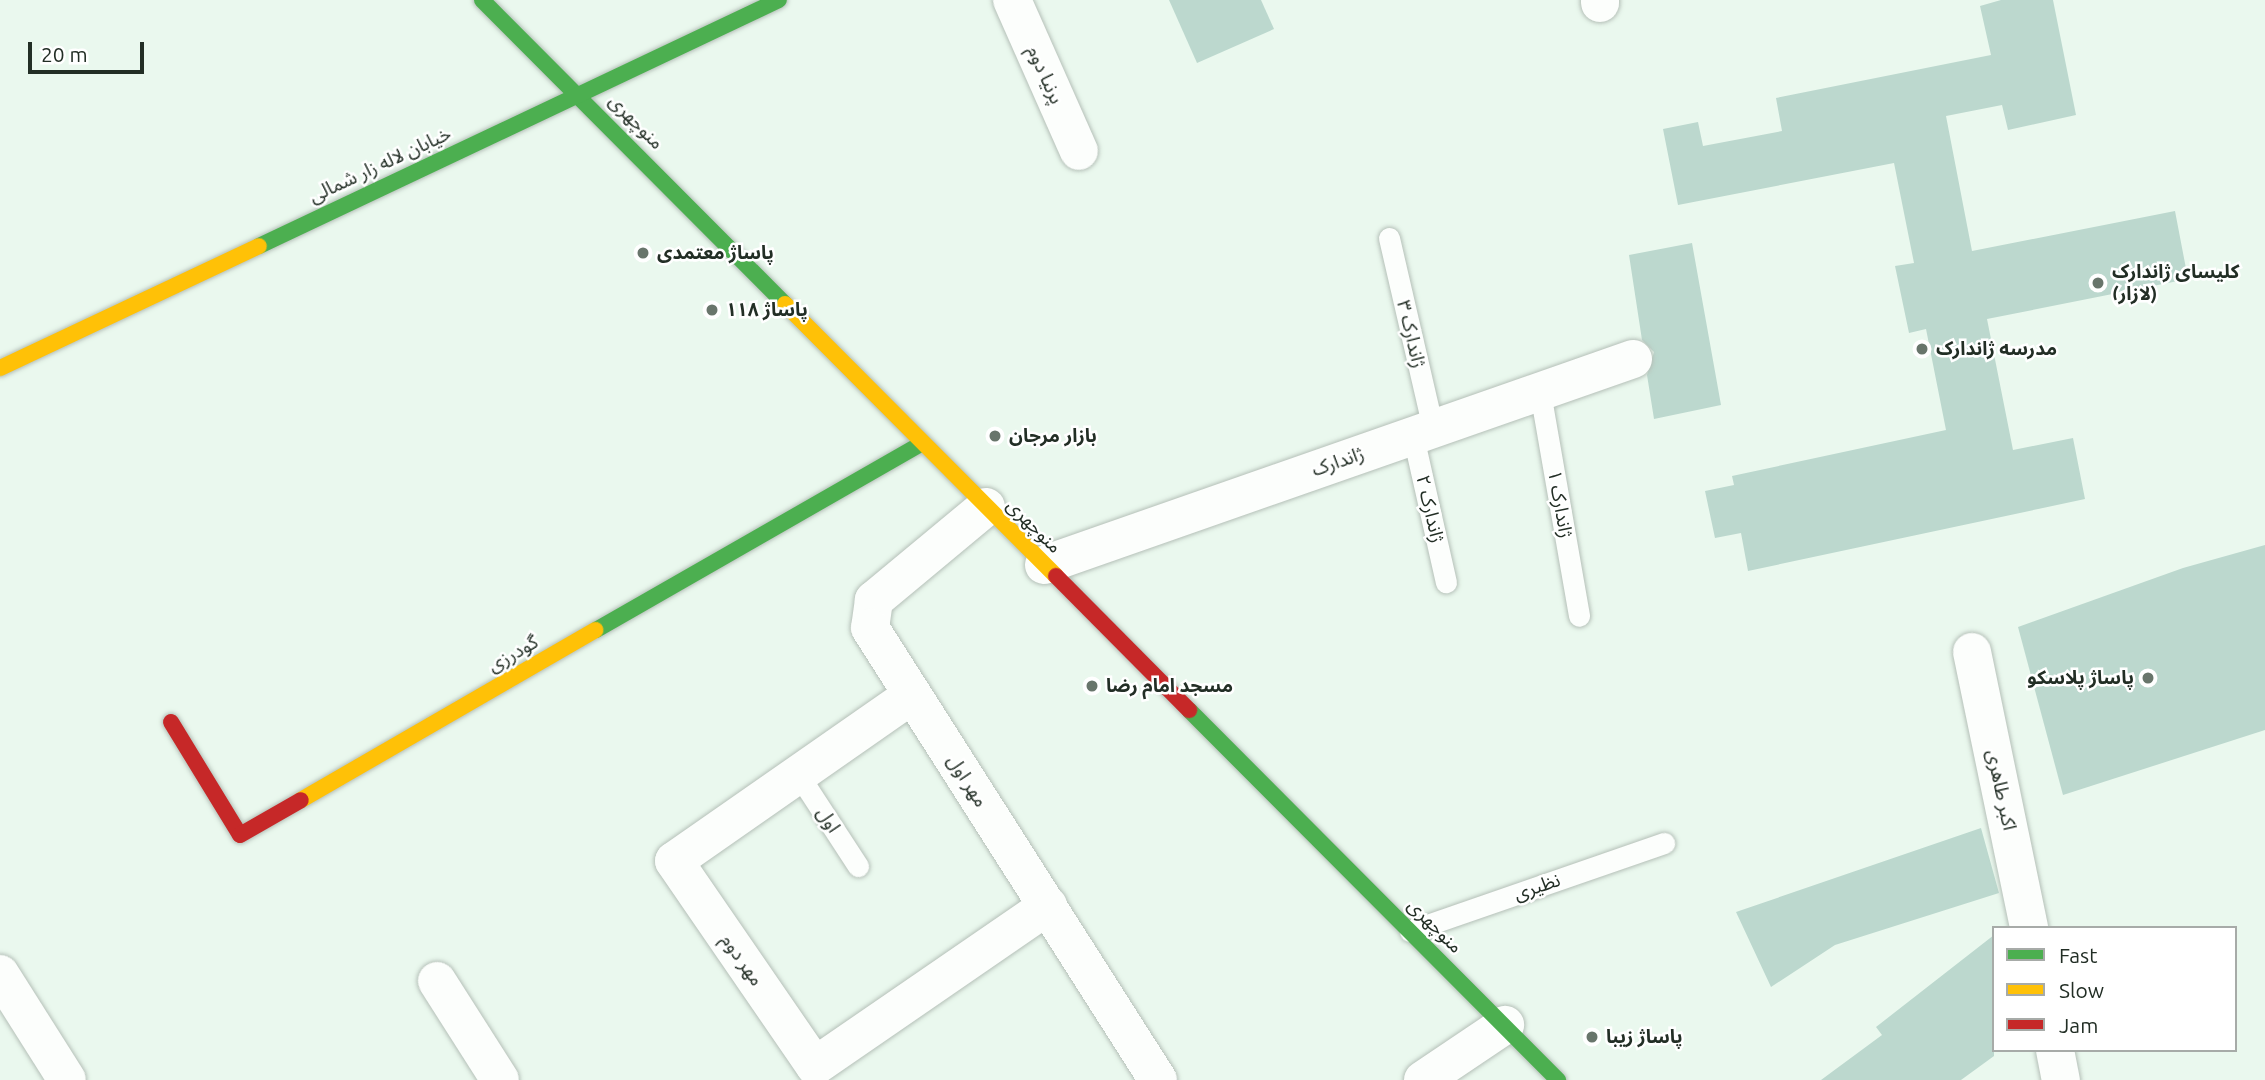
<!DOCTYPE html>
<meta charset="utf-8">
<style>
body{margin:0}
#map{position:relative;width:2265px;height:1080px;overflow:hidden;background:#eaf8ee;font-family:Ubuntu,"Noto Sans Arabic",sans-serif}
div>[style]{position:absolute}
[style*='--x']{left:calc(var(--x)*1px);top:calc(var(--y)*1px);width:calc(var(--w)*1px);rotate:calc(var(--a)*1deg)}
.building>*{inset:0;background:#bcd8ce}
.roads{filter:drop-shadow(0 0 2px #b5c0b8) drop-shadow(0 0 2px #b5c0b8)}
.lane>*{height:21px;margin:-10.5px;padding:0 10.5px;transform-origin:10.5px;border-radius:10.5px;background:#fcfefc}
.street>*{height:38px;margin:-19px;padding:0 19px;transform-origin:19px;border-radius:19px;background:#fcfefc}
.fast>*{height:16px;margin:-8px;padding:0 8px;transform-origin:8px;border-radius:8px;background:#4caf50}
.slow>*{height:16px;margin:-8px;padding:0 8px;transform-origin:8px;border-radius:8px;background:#ffc107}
.jam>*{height:16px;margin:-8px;padding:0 8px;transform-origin:8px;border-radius:8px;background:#c62828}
.dots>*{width:19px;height:19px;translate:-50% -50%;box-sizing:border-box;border:4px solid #fff;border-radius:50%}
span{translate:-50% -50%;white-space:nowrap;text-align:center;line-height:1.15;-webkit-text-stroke:5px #fff;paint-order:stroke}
.street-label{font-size:19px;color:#222e25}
.poi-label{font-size:19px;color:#222e25;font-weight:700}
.left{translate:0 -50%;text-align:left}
.right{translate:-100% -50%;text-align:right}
.legend{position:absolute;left:1992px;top:926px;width:245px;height:126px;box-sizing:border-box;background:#fff;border:2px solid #a7aba8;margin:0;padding:9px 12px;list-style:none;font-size:21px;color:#222e25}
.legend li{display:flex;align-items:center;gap:14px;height:35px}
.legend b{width:35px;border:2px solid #a7aba8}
.scale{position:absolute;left:28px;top:42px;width:116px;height:32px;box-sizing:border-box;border:4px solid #222e25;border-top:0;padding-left:9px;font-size:21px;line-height:24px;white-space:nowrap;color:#222e25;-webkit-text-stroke:5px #fff;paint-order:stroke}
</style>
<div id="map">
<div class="building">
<div style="clip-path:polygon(1169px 0,1261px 0,1274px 29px,1197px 63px)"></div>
<div style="clip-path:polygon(2001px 0,2053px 0,2076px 115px,2008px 130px,2002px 105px,1946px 116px,1972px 251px,2175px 211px,2188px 279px,1987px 319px,2013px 450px,2073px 438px,2085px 499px,1748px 571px,1741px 533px,1715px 538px,1705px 491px,1734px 485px,1732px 476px,1946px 430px,1926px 329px,1909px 333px,1895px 266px,1914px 263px,1894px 163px,1678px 205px,1663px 129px,1698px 122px,1703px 146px,1782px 131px,1776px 98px,1991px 55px,1980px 6px)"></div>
<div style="clip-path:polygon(1692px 243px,1721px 405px,1654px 419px,1647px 375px,1654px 352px,1642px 340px,1629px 255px)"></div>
<div style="clip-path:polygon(2265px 545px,2265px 730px,2063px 795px,2018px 627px,2183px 568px)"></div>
<div style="clip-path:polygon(1981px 828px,1999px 893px,1835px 945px,1771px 987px,1736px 912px)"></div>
<div style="clip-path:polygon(1994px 935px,1994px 1056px,1961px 1080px,1821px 1080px,1882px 1035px,1876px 1027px)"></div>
</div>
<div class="roads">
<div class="lane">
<div style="--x:1389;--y:238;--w:196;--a:77"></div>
<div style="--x:1540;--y:392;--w:227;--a:80.1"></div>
<div style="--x:1413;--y:436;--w:150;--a:77.3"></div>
<div style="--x:798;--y:774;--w:110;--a:56.9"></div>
<div style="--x:1410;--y:931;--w:269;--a:-19.1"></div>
</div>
<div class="street">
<div style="--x:1012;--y:0;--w:165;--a:66.1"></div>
<div style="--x:1600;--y:0;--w:3;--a:90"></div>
<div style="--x:986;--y:507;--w:146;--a:140.3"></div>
<div style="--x:874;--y:600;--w:28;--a:98"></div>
<div style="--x:870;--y:628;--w:536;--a:57.5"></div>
<div style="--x:1044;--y:565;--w:624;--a:-19.28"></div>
<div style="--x:1972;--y:652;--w:282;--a:78.3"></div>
<div style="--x:912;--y:695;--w:290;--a:145.1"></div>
<div style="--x:674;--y:861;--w:249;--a:55.5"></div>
<div style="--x:815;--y:1066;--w:283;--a:-34.5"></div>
<div style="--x:0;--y:974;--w:125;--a:57.7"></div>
<div style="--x:437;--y:981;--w:117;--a:57.5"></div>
<div style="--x:2055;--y:1050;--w:31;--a:79"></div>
<div style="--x:1423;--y:1080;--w:99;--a:-33.9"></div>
</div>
<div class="fast">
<div style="--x:482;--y:0;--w:429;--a:45.1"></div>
<div style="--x:259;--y:246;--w:575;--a:-25.32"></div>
<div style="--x:596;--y:630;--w:376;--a:-29.8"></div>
<div style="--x:1189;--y:710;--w:523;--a:45.08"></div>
</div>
<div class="slow">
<div style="--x:785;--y:304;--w:384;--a:45.1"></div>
<div style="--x:0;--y:368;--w:286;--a:-25.2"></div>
<div style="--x:301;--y:800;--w:340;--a:-30"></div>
</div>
<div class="jam">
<div style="--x:1056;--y:576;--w:189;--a:45.2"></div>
<div style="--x:171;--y:722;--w:132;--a:58.6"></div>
<div style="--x:240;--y:835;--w:70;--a:-29.8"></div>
</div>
</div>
<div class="dots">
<div style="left:643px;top:253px;background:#68756b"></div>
<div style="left:2098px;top:283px;background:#68756b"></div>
<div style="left:712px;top:310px;background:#68756b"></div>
<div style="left:1922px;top:349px;background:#68756b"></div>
<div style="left:995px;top:436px;background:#68756b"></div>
<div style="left:2148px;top:678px;background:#68756b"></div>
<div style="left:1092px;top:686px;background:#68756b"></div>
<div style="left:1592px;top:1037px;background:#68756b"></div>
</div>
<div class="street-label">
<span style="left:1045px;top:75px;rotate:66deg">پرنیا دوم</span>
<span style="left:636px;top:122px;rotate:45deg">منوچهری</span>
<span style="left:380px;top:165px;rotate:-25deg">خیابان لاله زار شمالی</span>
<span style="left:1411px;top:334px;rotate:77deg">ژاندارک ۳</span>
<span style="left:1338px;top:462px;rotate:-19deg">ژاندارک</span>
<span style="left:1560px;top:504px;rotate:80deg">ژاندارک ۱</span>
<span style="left:1430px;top:509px;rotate:77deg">ژاندارک ۲</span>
<span style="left:1034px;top:526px;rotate:45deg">منوچهری</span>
<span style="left:513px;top:654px;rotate:-30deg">گودرزی</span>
<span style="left:967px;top:781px;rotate:57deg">مهر اول</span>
<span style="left:2001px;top:790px;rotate:78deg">اکبر طاهری</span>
<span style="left:828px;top:820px;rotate:57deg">اول</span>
<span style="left:1537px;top:887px;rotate:-19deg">نظیری</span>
<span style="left:1435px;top:926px;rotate:45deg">منوچهری</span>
<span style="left:742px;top:960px;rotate:55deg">مهر دوم</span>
</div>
<div class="poi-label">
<span class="left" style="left:657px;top:253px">پاساژ معتمدی</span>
<span class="left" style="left:2112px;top:283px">کلیسای ژاندارک<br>(لازار)</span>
<span class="left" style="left:726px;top:310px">پاساژ ۱۱۸</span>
<span class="left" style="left:1936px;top:349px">مدرسه ژاندارک</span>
<span class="left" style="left:1009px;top:436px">بازار مرجان</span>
<span class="right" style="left:2134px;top:678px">پاساژ پلاسکو</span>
<span class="left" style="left:1106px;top:686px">مسجد امام رضا</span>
<span class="left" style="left:1606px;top:1037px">پاساژ زیبا</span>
</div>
<ul class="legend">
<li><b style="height:9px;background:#4caf50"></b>Fast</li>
<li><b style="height:9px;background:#ffc107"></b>Slow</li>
<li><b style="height:9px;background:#c62828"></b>Jam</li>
</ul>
<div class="scale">20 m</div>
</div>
